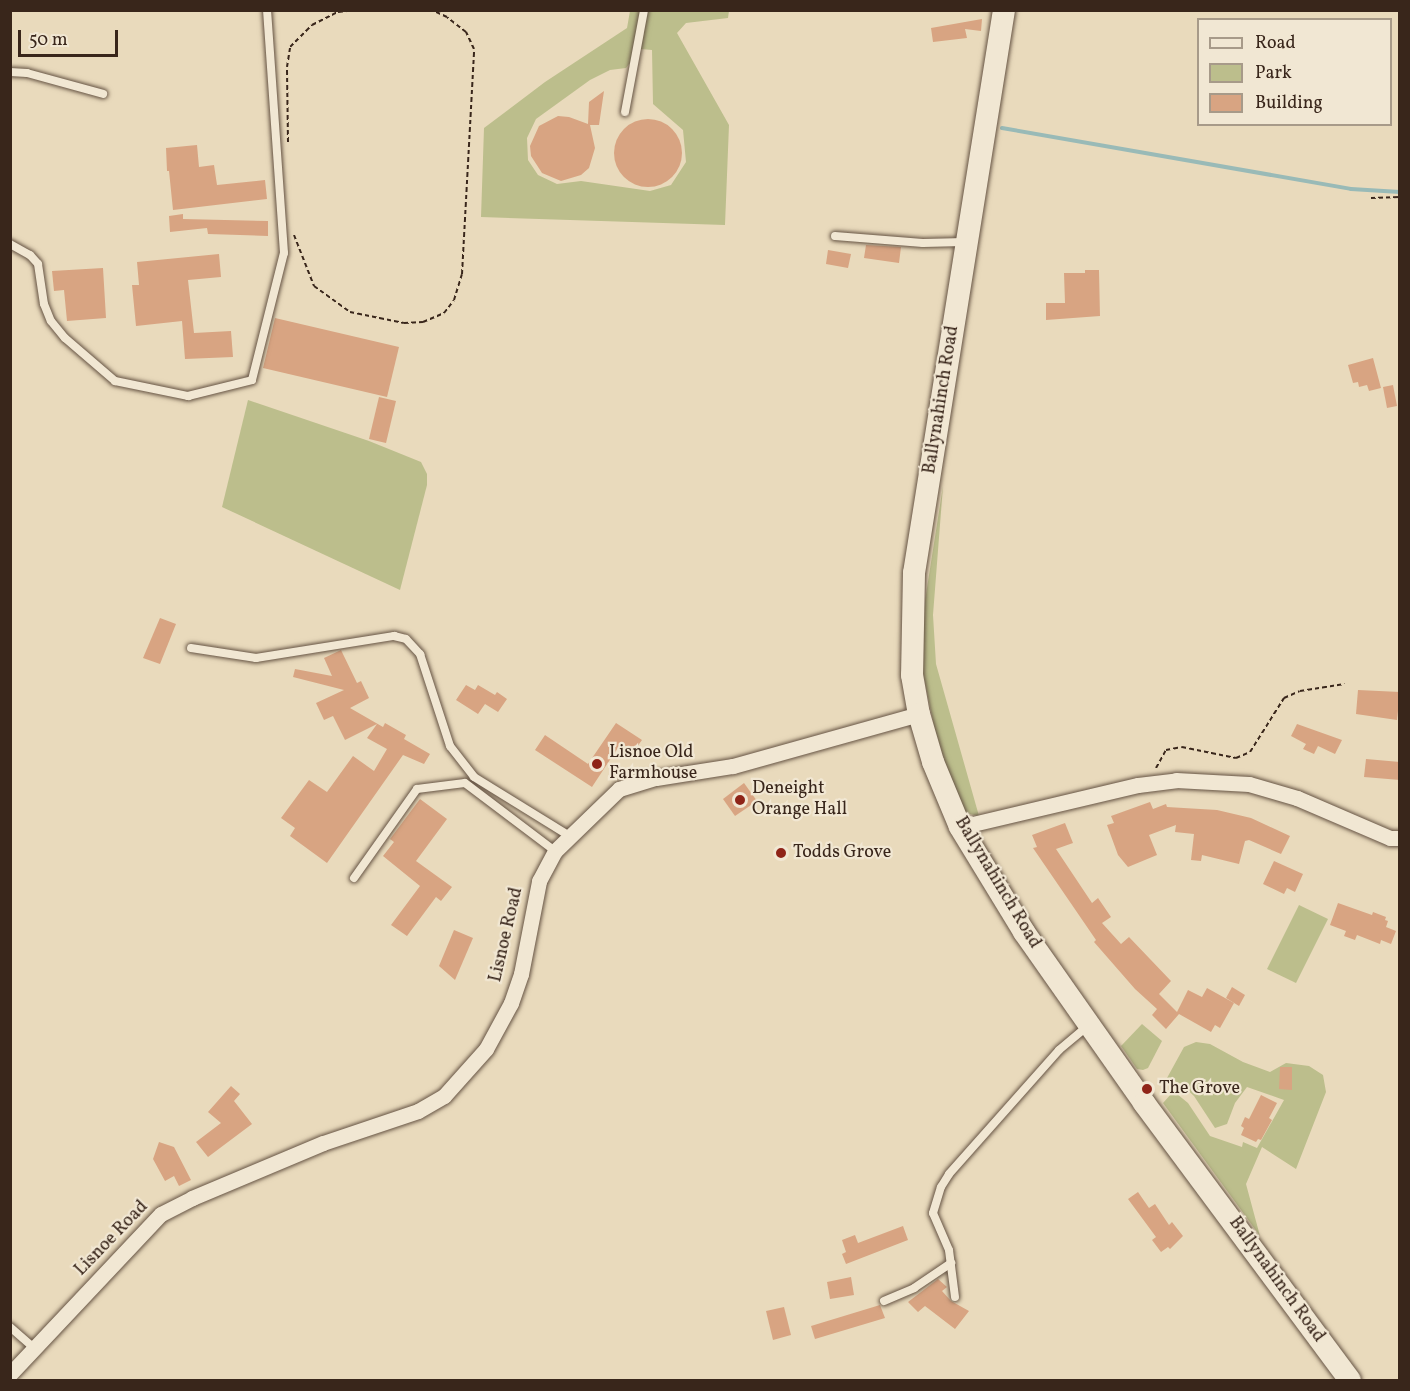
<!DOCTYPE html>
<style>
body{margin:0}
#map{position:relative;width:1410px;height:1391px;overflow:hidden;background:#e9dabc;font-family:Vollkorn,serif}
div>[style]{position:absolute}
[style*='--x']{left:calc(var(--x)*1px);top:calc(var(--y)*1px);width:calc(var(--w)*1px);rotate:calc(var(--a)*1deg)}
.green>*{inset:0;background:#bcbe8c}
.stream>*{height:4px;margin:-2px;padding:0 2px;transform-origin:2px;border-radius:2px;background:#99bab7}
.building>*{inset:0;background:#d8a482}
.round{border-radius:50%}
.path>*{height:2px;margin-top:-1px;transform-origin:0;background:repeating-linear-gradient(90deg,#39261b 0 4.5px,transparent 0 7.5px)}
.roads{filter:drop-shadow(0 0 2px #655343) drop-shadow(0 0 2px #655343)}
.lane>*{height:8px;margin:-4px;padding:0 4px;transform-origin:4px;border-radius:4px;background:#f1e7d3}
.street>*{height:15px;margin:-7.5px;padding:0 7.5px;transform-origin:7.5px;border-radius:7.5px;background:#f1e7d3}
.secondary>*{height:22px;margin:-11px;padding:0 11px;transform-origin:11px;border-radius:11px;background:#f1e7d3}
.dots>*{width:16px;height:16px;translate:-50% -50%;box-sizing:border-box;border:3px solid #f1e7d3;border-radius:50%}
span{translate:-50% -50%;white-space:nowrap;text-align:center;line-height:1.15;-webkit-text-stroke:4.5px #f1e7d3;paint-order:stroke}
.street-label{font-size:18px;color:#39261b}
.poi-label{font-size:18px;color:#39261b}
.left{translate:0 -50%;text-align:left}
.frame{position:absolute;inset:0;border:12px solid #39261b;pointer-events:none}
.legend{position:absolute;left:1197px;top:18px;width:195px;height:108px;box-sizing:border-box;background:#f1e7d3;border:2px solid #a79a89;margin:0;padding:8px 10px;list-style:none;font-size:18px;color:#39261b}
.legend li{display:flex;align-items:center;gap:12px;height:30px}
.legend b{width:30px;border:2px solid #a79a89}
.scale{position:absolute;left:18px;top:30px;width:100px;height:27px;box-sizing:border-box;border:3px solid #39261b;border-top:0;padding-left:8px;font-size:18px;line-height:21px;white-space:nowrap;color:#39261b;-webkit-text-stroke:4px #f1e7d3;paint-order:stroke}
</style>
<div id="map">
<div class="green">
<div style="clip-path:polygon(evenodd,630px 11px,729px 11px,728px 18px,686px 23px,677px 33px,729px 125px,725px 225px,481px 217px,484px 128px,545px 82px,627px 28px,630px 11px,641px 49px,652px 50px,653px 104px,683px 130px,686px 162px,671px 185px,650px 191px,581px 181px,557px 184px,538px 175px,528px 160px,527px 138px,536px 119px,590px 80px,610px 70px,626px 68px,641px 49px)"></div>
<div style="clip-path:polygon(248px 400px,369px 441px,421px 462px,427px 474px,427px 485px,400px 590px,222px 507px)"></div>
<div style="clip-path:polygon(943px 486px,933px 615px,936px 664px,979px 816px,965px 813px,949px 775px,934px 726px,923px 673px,924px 607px)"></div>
<div style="clip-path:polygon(1299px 905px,1328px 919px,1296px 983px,1267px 969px)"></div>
<div style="clip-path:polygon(1142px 1024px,1162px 1041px,1148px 1068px,1143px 1070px,1137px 1069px,1121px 1046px)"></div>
<div style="clip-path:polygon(1196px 1042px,1210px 1044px,1243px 1062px,1270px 1072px,1286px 1063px,1309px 1066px,1323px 1075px,1326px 1092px,1296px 1169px,1262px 1147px,1246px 1184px,1260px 1236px,1163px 1103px,1172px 1093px,1177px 1094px,1188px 1103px,1210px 1136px,1242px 1147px,1243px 1142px,1257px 1148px,1284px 1100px,1247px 1087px,1235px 1103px,1227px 1124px,1215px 1128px,1194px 1096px,1181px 1084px,1167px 1078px,1184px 1047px)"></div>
</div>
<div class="stream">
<div style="--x:1002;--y:128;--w:354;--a:9.9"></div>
<div style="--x:1351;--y:189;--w:49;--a:3.5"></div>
</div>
<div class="building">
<div style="clip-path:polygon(982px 19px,981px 31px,965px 29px,967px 38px,933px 42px,931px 28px)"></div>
<div style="clip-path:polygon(604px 91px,599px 125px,590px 125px,595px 148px,589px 168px,581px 175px,561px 181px,542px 173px,531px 156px,530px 146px,539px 126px,558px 116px,569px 117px,588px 124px,589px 102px)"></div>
<div class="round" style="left:614px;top:119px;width:68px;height:68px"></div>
<div style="clip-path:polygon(197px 145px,199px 167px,214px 165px,217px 185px,265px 180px,267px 199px,173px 210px,169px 171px,167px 171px,166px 148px)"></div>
<div style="clip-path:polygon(183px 214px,183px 219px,268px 221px,268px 236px,208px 234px,207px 228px,170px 232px,169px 216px)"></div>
<div style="clip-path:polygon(866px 245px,901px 247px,899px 263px,864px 258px)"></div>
<div style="clip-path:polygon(828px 250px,851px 254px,848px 268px,826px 264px)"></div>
<div style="clip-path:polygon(219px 254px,221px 277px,188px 280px,194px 333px,231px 331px,233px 357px,185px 359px,182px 321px,136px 326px,132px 285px,139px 285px,137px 262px)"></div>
<div style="clip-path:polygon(103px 268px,106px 318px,67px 321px,64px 290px,54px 291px,52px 271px)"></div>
<div style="clip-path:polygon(1085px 270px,1099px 270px,1100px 316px,1046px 320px,1046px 303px,1065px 303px,1064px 273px,1085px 273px)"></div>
<div style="clip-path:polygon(275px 318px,399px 347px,387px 397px,263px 368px)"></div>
<div style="clip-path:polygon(1373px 358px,1381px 388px,1369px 391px,1367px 385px,1359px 387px,1358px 382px,1353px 383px,1348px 365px)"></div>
<div style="clip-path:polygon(1393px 385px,1397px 406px,1387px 408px,1383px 387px)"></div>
<div style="clip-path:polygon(379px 397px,396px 401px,386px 443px,369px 439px)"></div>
<div style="clip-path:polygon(160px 618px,176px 624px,160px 664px,143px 658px)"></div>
<div style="clip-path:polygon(341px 650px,357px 683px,361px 681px,369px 698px,350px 708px,383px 727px,385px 723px,406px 735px,404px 739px,430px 754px,424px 764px,403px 755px,327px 863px,290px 836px,295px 828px,281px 818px,309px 780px,327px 792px,353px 756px,374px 771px,387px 749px,367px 738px,377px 724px,345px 740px,333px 716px,324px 720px,316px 703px,344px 690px,293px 677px,295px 669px,332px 676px,324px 658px)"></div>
<div style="clip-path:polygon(466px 685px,475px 690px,478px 685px,495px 695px,497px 692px,507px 699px,498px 712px,485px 704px,478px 714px,456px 700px)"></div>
<div style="clip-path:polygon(1358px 690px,1400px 692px,1397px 720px,1356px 714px)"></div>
<div style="clip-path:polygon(616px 723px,642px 740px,634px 751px,621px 743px,592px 787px,535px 750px,545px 735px,588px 764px)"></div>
<div style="clip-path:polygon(1297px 724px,1342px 740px,1335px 754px,1318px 746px,1314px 754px,1303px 749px,1306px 744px,1291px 736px)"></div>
<div style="clip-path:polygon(1366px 759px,1400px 762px,1400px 780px,1364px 777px)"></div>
<div style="clip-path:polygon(744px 783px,757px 801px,735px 816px,723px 799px)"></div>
<div style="clip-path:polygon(420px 799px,447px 819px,416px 861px,452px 887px,441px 901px,436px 897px,407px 936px,391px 925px,420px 886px,383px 856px,394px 842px,390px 839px)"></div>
<div style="clip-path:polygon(1150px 802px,1153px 809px,1166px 804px,1167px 807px,1217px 810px,1251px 818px,1290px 836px,1281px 854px,1249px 840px,1245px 841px,1239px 864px,1202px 855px,1201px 861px,1191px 860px,1194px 834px,1175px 832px,1176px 825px,1149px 835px,1157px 855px,1128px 867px,1118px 855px,1107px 825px,1114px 823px,1111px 816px)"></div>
<div style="clip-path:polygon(1065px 823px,1073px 843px,1056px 849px,1092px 903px,1098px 898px,1111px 917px,1102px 923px,1121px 944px,1129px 937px,1171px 981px,1159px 994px,1177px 1012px,1188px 990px,1202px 997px,1207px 988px,1234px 1003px,1220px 1028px,1215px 1025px,1211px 1032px,1179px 1014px,1166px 1029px,1152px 1015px,1157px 1009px,1135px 989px,1094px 942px,1096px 940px,1033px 848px,1037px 847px,1032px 835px)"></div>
<div style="clip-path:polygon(1274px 861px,1303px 874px,1295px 892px,1287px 888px,1284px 894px,1263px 884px)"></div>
<div style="clip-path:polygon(1338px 903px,1372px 915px,1373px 912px,1386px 917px,1385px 920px,1388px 921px,1386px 927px,1396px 931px,1391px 944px,1381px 940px,1380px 944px,1357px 935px,1355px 940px,1344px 936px,1346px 931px,1330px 925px)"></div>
<div style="clip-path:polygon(454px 930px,473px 938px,455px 980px,439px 966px)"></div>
<div style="clip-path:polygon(1232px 987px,1245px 995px,1239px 1006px,1226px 998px)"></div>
<div style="clip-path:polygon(1280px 1067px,1292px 1067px,1292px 1090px,1279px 1089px)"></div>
<div style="clip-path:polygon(231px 1086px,240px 1094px,234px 1101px,252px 1124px,208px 1157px,196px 1142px,221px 1123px,208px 1112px)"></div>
<div style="clip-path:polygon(1261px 1095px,1277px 1103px,1269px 1118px,1272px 1120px,1261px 1140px,1258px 1139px,1256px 1142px,1241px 1135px,1244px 1128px,1241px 1126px,1245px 1117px,1249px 1119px)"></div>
<div style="clip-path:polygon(159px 1142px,174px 1147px,191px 1180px,179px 1186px,174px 1176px,165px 1181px,153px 1159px)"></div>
<div style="clip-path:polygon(1138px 1192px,1149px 1208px,1155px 1204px,1169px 1225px,1172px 1222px,1183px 1236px,1170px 1249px,1168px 1247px,1161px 1252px,1152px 1240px,1156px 1237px,1128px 1199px)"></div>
<div style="clip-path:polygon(903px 1226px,908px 1240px,846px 1264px,842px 1254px,846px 1252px,842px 1240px,855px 1235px,858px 1243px)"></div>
<div style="clip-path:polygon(851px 1277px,854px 1295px,830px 1299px,827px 1282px)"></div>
<div style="clip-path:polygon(938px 1279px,947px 1287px,942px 1291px,951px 1301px,969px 1311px,955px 1329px,925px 1306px,918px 1312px,908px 1302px)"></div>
<div style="clip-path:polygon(880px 1305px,885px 1318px,815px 1339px,811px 1326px)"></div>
<div style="clip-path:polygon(784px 1307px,791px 1335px,773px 1340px,766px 1311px)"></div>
</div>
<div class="path">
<div style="--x:288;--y:142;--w:75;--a:-90.8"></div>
<div style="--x:287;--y:67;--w:20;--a:-81"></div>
<div style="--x:290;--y:47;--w:31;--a:-45"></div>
<div style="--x:312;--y:25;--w:29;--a:-27"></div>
<div style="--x:338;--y:12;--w:18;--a:-6"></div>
<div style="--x:1371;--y:198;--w:29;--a:-2"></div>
<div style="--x:294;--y:235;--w:55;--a:68.6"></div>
<div style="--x:314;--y:286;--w:44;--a:35.8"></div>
<div style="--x:350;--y:312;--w:55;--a:11.5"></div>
<div style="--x:404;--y:323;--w:19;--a:-3"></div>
<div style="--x:423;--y:322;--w:23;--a:-23"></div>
<div style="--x:444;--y:313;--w:16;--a:-52"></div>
<div style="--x:454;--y:300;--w:27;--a:-73"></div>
<div style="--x:462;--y:274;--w:225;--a:-86.9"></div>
<div style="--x:474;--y:49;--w:19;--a:-115"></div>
<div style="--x:466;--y:32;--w:24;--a:-142"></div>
<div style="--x:447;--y:17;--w:17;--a:-155"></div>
<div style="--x:1156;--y:768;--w:21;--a:-61"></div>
<div style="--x:1166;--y:750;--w:16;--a:-11"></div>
<div style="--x:1182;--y:747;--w:55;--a:11.5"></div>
<div style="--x:1236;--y:758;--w:15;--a:-23"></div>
<div style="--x:1250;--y:752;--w:64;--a:-57.8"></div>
<div style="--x:1284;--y:698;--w:17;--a:-24"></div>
<div style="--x:1300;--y:691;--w:45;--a:-9"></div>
</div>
<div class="roads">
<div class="lane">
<div style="--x:10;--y:72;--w:17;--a:3"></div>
<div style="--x:27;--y:73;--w:79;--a:15.4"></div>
<div style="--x:625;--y:112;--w:104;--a:-79.4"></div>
<div style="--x:835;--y:236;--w:88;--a:4.5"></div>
<div style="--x:923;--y:243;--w:41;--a:-1.4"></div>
<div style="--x:10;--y:244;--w:23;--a:29"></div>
<div style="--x:30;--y:255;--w:12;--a:48"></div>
<div style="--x:38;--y:264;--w:40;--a:81.5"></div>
<div style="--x:44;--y:304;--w:18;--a:68"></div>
<div style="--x:51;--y:321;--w:22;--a:51"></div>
<div style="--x:65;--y:338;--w:66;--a:40.7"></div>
<div style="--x:115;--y:381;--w:75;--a:11.6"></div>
<div style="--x:188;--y:396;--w:66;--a:-14"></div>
<div style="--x:252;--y:380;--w:131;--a:-75.9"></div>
<div style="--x:284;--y:253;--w:244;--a:-94"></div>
<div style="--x:191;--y:648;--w:66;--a:8.7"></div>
<div style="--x:256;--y:658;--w:140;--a:-9.1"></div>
<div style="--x:394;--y:636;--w:12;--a:14"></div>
<div style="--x:406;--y:639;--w:21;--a:47"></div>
<div style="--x:420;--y:654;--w:97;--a:71.9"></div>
<div style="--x:450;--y:746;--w:39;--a:52"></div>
<div style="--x:474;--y:777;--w:114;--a:31.7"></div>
<div style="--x:354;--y:878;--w:109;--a:-54.7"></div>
<div style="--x:417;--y:789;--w:48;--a:-7.1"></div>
<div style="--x:465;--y:783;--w:113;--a:37.1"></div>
<div style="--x:955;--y:1297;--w:47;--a:-97.3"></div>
<div style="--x:949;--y:1250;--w:40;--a:-113.4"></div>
<div style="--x:933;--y:1213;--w:27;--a:-73"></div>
<div style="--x:941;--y:1187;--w:15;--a:-58"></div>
<div style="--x:949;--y:1174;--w:166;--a:-48.4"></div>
<div style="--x:1059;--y:1050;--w:38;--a:-40"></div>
<div style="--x:884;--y:1301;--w:33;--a:-23"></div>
<div style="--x:914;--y:1288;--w:45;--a:-34"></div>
<div style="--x:10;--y:1327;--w:33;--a:41"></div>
</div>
<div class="street">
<div style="--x:960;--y:827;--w:183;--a:-13.3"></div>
<div style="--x:1138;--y:785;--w:38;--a:-7"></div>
<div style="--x:1176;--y:780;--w:73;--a:3.1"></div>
<div style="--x:1249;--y:784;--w:50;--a:16.3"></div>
<div style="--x:1297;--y:798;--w:101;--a:23.3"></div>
<div style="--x:1390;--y:838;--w:10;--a:0"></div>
<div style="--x:10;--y:1374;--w:220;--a:-46.7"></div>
<div style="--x:161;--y:1214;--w:35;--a:-27"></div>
<div style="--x:192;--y:1198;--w:142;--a:-22.8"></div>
<div style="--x:323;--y:1143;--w:100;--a:-18.6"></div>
<div style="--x:418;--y:1111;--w:30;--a:-30"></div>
<div style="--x:444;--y:1096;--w:63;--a:-48.2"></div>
<div style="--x:486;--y:1049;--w:52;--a:-61.5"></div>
<div style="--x:511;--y:1003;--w:31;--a:-71"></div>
<div style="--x:521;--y:974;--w:95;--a:-79"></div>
<div style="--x:539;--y:881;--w:34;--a:-62"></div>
<div style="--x:555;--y:851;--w:89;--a:-44.1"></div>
<div style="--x:619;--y:789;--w:39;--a:-17"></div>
<div style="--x:656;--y:778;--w:78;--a:-8.9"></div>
<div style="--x:733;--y:766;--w:193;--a:-15.6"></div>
</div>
<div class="secondary">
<div style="--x:1004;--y:10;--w:570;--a:99.08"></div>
<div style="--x:914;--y:573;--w:102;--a:91.1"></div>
<div style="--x:912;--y:675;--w:40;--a:80"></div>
<div style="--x:919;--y:714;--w:50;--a:73.7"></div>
<div style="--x:933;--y:762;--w:70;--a:67.4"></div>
<div style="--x:960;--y:827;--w:123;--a:58.6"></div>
<div style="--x:1024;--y:932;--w:209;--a:54.9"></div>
<div style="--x:1144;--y:1103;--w:345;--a:53.4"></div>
</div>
</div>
<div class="dots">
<div style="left:597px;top:764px;background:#8f2418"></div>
<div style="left:740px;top:800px;background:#8f2418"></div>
<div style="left:781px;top:853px;background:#8f2418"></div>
<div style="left:1147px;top:1089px;background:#8f2418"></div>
</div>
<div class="street-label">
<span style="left:942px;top:400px;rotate:-81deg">Ballynahinch Road</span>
<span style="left:997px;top:883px;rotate:59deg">Ballynahinch Road</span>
<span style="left:507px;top:935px;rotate:-77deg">Lisnoe Road</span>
<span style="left:112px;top:1239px;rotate:-46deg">Lisnoe Road</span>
<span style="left:1276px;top:1280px;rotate:54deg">Ballynahinch Road</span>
</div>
<div class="poi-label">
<span class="left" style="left:609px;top:764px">Lisnoe Old<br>Farmhouse</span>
<span class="left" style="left:752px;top:800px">Deneight<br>Orange Hall</span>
<span class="left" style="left:793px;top:853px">Todds Grove</span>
<span class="left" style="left:1159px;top:1089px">The Grove</span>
</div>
<div class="frame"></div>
<ul class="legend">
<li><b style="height:8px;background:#f1e7d3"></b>Road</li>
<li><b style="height:16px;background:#bcbe8c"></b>Park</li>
<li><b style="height:16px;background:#d8a482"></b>Building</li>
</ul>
<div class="scale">50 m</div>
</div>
